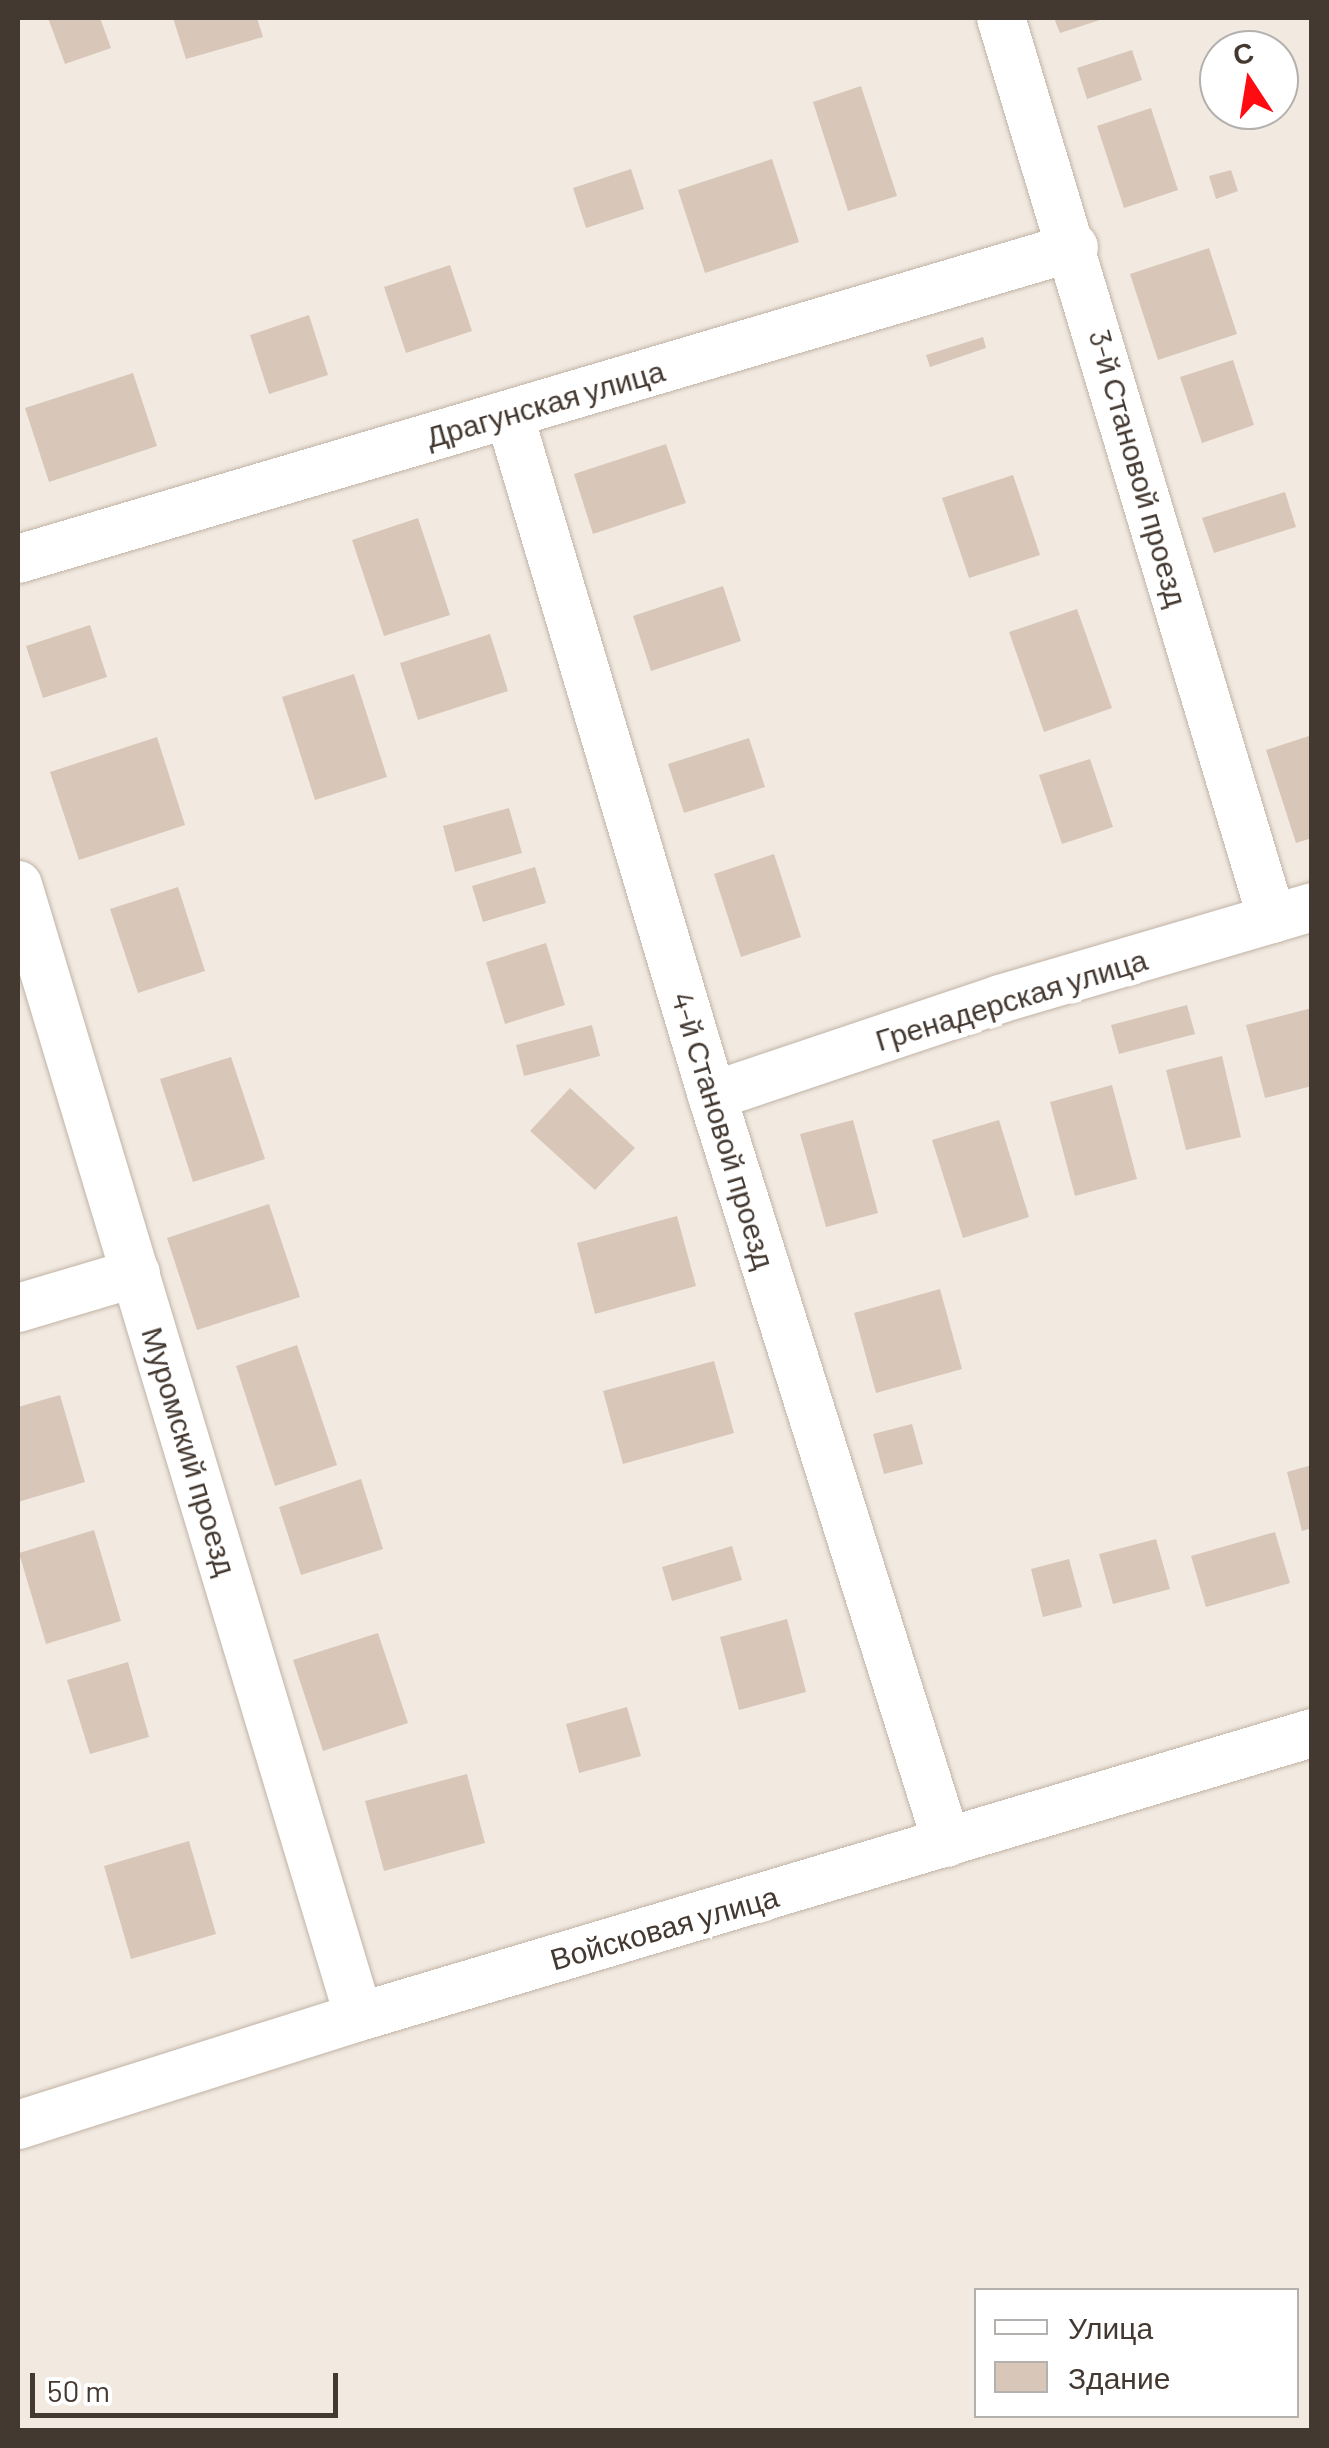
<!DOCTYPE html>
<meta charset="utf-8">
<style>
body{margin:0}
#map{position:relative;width:1329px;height:2448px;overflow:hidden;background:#f2eae1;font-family:Barlow,sans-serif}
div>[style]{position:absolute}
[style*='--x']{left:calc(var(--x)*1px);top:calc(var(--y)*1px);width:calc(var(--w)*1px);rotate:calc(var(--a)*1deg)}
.building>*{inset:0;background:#d8c6b8}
.roads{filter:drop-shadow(0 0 2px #c1b3a6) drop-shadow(0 0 2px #c1b3a6)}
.street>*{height:48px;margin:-24px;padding:0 24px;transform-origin:24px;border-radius:24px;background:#fff}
span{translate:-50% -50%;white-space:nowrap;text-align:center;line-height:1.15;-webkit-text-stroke:10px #fff;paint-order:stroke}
.street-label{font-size:30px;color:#443931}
.frame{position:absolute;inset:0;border:20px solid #443931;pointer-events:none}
.legend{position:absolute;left:974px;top:2288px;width:325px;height:130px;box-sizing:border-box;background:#fff;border:2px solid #b4b0ad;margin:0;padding:12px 18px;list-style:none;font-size:30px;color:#443931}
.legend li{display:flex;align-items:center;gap:20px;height:50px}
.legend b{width:50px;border:2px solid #b4b0ad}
.north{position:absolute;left:1199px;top:30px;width:100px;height:100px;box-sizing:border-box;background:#fff;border:2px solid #b4b0ad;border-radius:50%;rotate:348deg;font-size:28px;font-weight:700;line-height:40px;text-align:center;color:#443931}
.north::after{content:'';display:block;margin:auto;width:35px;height:45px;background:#ff0b12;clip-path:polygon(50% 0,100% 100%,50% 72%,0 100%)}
.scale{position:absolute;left:30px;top:2373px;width:308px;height:45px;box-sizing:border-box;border:5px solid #443931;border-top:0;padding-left:12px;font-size:30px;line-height:35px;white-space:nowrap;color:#443931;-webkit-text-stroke:8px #fff;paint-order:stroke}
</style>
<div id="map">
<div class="building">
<div style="clip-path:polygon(48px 18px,100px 18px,111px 48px,65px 64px)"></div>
<div style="clip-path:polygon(173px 18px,257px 18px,263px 37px,186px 59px)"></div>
<div style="clip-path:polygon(1054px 18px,1106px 18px,1060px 33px)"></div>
<div style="clip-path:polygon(1132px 50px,1142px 80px,1087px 99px,1077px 68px)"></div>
<div style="clip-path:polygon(861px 86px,897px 196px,848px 211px,813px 102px)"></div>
<div style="clip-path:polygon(1151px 108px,1178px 190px,1124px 208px,1097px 126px)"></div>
<div style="clip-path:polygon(772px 159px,799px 242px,705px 273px,678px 190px)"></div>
<div style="clip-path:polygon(631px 169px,644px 209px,586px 228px,573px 188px)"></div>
<div style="clip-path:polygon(1231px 170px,1238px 191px,1216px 199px,1209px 176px)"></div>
<div style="clip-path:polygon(1209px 248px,1237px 334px,1158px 360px,1130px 274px)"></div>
<div style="clip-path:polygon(450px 265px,472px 331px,406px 353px,384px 287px)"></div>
<div style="clip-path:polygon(309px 315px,328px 375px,269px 394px,250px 335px)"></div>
<div style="clip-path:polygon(983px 337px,986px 348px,930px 367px,926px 355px)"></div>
<div style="clip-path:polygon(1233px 360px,1254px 425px,1202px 443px,1180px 377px)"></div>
<div style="clip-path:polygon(133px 373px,157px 446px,49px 482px,25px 408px)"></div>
<div style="clip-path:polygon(666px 444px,686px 503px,593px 534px,574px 474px)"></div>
<div style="clip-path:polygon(1013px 475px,1040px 555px,969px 578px,942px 498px)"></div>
<div style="clip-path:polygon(1285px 492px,1296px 527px,1214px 553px,1202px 518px)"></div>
<div style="clip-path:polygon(418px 518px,450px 615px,384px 636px,352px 540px)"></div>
<div style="clip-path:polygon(723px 586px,741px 641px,651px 671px,633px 616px)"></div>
<div style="clip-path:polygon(1077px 609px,1112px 708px,1044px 732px,1009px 632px)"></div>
<div style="clip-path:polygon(90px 625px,107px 677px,43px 698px,26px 646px)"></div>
<div style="clip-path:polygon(490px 634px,508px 691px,418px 720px,400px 663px)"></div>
<div style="clip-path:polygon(354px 674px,387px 777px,315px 800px,282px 697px)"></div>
<div style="clip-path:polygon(1312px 735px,1312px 838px,1296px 843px,1266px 750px)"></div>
<div style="clip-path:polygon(157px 737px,185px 825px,79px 860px,50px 772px)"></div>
<div style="clip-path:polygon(749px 738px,765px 787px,684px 813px,668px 764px)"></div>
<div style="clip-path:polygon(1090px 759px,1113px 827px,1062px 844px,1039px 775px)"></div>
<div style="clip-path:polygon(509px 808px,522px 853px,455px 872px,443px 826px)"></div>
<div style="clip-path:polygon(774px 854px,801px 937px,741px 957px,714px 874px)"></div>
<div style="clip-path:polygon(535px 867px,546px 903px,483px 922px,472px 886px)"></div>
<div style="clip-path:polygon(178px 887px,205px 971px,138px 993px,110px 909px)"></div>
<div style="clip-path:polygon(546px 943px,565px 1005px,505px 1024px,486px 962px)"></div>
<div style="clip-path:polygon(1187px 1005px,1195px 1034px,1119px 1054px,1111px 1025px)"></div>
<div style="clip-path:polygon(1312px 1008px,1312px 1086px,1265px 1098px,1246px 1025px)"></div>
<div style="clip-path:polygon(592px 1025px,600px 1056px,524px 1076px,516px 1045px)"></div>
<div style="clip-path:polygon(1222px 1056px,1241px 1137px,1186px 1150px,1166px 1070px)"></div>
<div style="clip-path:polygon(231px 1057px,265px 1159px,193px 1182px,160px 1079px)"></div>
<div style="clip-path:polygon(1112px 1085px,1137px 1179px,1075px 1196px,1050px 1102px)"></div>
<div style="clip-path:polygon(570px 1088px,635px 1148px,595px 1190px,530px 1131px)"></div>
<div style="clip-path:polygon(853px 1120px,878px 1213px,826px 1227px,800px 1134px)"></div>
<div style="clip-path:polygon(999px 1120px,1029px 1217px,963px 1238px,932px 1140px)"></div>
<div style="clip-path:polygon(269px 1204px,300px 1297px,197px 1330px,167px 1238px)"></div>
<div style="clip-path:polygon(677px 1216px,696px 1286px,595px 1314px,577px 1243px)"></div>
<div style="clip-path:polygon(940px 1289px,962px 1369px,876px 1393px,854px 1313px)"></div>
<div style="clip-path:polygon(297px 1345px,337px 1465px,275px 1486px,236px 1366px)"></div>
<div style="clip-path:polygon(714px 1361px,734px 1433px,623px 1464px,603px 1391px)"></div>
<div style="clip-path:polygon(60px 1395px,85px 1482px,18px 1502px,18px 1407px)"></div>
<div style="clip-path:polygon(912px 1424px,923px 1464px,884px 1474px,873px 1434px)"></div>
<div style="clip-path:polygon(1312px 1465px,1312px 1528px,1302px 1531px,1287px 1472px)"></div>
<div style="clip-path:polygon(361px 1479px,383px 1549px,301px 1575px,279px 1507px)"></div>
<div style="clip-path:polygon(94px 1530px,121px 1621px,46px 1644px,19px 1553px)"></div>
<div style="clip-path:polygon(1275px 1532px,1290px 1583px,1206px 1607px,1191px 1556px)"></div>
<div style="clip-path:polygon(1156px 1539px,1170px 1589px,1113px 1604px,1099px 1554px)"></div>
<div style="clip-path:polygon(732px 1546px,742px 1580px,672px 1601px,662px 1567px)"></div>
<div style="clip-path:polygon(1069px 1559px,1082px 1607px,1043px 1617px,1031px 1569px)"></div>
<div style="clip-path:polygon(787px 1619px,806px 1692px,739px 1710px,720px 1637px)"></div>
<div style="clip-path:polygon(378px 1633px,408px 1723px,323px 1751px,293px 1660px)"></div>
<div style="clip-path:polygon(128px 1662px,149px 1737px,90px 1754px,67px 1680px)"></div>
<div style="clip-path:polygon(627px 1707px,641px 1756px,579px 1773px,566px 1724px)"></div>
<div style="clip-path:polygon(467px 1774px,485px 1843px,384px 1871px,365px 1801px)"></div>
<div style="clip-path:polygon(189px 1841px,216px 1934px,131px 1959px,104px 1866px)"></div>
</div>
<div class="roads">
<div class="street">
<div style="--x:1001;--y:18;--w:941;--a:73.26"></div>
<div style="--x:509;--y:414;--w:712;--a:73.42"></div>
<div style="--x:712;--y:1096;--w:783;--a:72.54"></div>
<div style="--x:18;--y:559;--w:1101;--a:-16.46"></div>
<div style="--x:18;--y:885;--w:1182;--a:73.24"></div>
<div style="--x:712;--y:1096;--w:304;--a:-18.6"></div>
<div style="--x:1000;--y:999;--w:325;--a:-16.4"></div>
<div style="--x:18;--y:1308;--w:123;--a:-16.5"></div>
<div style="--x:18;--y:2125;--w:358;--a:-17.6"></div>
<div style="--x:359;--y:2017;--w:994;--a:-16.59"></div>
</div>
</div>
<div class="street-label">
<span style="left:545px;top:403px;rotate:-16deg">Драгунская улица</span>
<span style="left:1139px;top:468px;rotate:74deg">3-й Становой проезд</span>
<span style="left:1011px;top:999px;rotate:-17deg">Гренадерская улица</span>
<span style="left:724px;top:1130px;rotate:73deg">4-й Становой проезд</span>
<span style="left:190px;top:1451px;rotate:73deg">Муромский проезд</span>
<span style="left:664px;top:1927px;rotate:-16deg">Войсковая улица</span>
</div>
<div class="frame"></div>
<ul class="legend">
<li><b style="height:12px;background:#fff"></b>Улица</li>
<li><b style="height:28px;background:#d8c6b8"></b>Здание</li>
</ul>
<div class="north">С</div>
<div class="scale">50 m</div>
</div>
